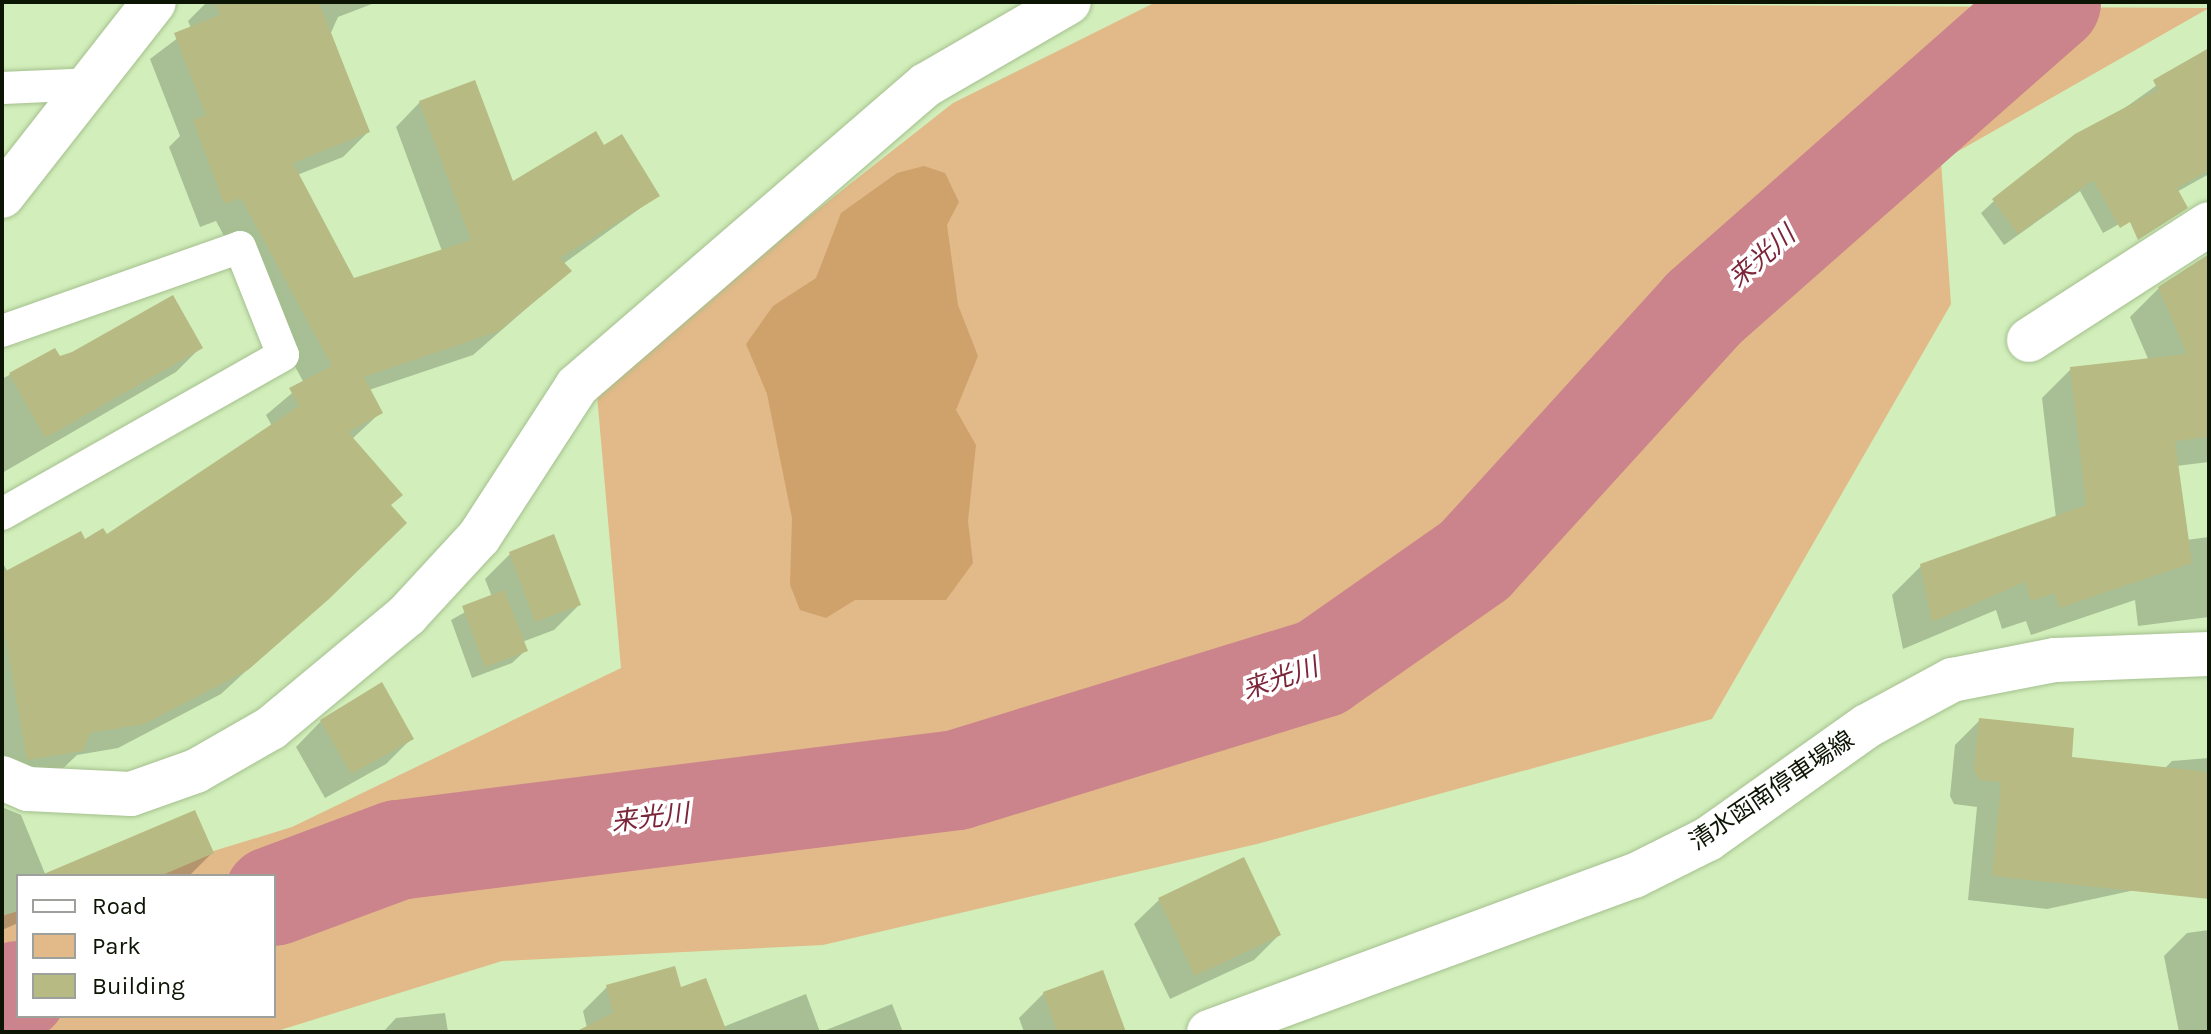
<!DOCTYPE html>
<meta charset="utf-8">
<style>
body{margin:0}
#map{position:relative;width:2211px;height:1034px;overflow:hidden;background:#d2efbb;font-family:Karla,"Noto Sans JP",sans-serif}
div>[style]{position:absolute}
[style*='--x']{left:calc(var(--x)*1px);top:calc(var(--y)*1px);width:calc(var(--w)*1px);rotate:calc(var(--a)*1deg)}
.green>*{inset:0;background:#e2b988}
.forest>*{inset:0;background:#cfa26b}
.shadow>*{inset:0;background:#0003}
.river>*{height:100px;margin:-50px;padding:0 50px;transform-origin:50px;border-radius:50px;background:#cb838c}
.building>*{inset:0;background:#b7ba83}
.roads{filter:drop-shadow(0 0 2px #a4bf8e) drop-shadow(0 0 2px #a4bf8e)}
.lane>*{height:32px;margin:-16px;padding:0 16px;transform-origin:16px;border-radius:16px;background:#fff}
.street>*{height:44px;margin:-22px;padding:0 22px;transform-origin:22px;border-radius:22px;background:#fff}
.secondary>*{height:44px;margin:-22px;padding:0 22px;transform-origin:22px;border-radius:22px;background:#fff}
span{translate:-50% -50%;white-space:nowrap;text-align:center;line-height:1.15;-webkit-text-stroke:7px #fff;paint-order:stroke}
.street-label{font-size:24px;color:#0c1504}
.water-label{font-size:26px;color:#7c2639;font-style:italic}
.frame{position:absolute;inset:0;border:4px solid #0c1504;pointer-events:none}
.legend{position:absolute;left:16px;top:874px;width:260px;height:144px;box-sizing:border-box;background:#fff;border:2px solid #9ea19b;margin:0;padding:10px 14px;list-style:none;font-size:24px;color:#0c1504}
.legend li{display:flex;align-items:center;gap:16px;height:40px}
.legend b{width:40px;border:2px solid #9ea19b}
</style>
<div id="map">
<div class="green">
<div style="clip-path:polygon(1156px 2px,2209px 8px,1941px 161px,1951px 304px,1712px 719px,1257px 844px,823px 945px,502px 961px,274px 1032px,2px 1032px,2px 916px,18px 911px,18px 1016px,274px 1016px,274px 876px,132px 876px,292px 827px,621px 668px,596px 384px,953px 103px)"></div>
</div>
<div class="forest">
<div style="clip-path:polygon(924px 166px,945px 173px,959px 202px,947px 225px,958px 305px,978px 356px,956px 410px,976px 445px,968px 521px,973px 563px,946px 600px,855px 600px,826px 618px,800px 610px,790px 585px,792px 518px,767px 394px,746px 344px,773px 306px,816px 278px,841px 213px,897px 173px)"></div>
</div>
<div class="shadow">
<div style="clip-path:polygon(207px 2px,377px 2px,338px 17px,330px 35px,368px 132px,343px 157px,297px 175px,353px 280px,442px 251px,396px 127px,420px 102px,512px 184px,604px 148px,657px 196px,563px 264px,569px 271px,473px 355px,369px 390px,380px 413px,352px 439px,389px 506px,380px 547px,221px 694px,118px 748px,77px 755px,56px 775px,2px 777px,2px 562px,8px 572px,106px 537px,272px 426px,266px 415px,304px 383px,216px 221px,200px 227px,169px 147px,180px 136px,150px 59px,191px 28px,188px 21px)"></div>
<div style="clip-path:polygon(2209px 48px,2209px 174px,2103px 233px,2080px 191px,2004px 245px,1981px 213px,1994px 201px)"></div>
<div style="clip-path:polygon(2209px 264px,2209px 462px,2176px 466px,2186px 540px,2209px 537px,2209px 617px,2138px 626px,2135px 600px,2031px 635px,2026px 621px,2002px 629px,1996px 610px,1903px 649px,1892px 595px,1921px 566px,2056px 518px,2042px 398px,2071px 369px,2149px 361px,2130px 317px,2159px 288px)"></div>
<div style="clip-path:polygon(200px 348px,176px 372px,2px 473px,2px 379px,54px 350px,60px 359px)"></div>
<div style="clip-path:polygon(510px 554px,579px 605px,554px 630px,522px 642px,525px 651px,512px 663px,472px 678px,451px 620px,492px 597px,485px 579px)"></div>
<div style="clip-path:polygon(1980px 720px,2070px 759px,2164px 769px,2172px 761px,2209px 758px,2209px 874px,2047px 909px,1968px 900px,1977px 807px,1954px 804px,1950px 796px,1955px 745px)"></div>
<div style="clip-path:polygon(321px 721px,411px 739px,386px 764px,325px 798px,296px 747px)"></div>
<div style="clip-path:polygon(2px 807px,21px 815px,46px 876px,18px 876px,18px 923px,2px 930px)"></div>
<div style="clip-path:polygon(212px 853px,189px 876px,62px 876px)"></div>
<div style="clip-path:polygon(1160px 899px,1279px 935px,1254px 960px,1170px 999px,1134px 924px)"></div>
<div style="clip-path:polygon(2209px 930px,2209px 1032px,2179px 1032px,2164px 956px,2187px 933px)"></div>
<div style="clip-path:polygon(607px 987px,680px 990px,723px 1027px,806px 994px,820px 1032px,588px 1032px,583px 1011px)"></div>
<div style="clip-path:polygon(1044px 993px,1120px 1032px,1024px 1032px,1019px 1018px)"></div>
<div style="clip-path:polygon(892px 1004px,903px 1032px,821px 1032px)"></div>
<div style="clip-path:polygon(445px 1013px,448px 1032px,383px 1032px,396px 1018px)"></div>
</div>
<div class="river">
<div style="--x:274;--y:896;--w:132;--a:-20.4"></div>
<div style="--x:398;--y:850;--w:563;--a:-7.14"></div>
<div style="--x:957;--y:780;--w:381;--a:-17.1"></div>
<div style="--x:1321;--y:668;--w:188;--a:-35"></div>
<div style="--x:1475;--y:560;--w:339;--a:-47.7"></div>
<div style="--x:1703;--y:309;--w:464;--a:-41.4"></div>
<div style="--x:2;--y:997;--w:17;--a:-21"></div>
</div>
<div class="building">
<div style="clip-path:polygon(215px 2px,319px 2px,370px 132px,293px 163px,354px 278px,471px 240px,419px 101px,475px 80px,513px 181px,596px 131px,604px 145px,622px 134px,660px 196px,560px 258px,572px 271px,499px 331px,364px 377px,383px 413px,348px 432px,403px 495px,391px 505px,407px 523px,329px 599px,248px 670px,144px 724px,90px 733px,83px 751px,27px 760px,2px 618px,2px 573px,81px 531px,85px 539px,103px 528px,107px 534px,299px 406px,289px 388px,332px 366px,241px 198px,224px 204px,193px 120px,206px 115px,174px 33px,220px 15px)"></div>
<div style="clip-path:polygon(2209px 48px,2209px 170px,2177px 188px,2188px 208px,2138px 240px,2130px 222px,2120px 228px,2093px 180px,2018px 234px,1992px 199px,2075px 134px,2158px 90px,2153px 80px)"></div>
<div style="clip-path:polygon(2209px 254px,2209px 437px,2175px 441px,2192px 563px,2059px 608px,2055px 593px,2031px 601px,2025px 582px,1932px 622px,1920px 564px,2086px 505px,2070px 367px,2187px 354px,2158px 287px)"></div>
<div style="clip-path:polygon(173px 295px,203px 348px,45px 438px,9px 373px,55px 348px,60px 356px,72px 352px)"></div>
<div style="clip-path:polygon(554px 534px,581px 605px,535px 622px,509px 552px)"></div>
<div style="clip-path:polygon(504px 590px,528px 651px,485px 667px,462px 606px)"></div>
<div style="clip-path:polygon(382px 682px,414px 739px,351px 774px,320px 720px)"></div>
<div style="clip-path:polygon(1979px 718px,2074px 728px,2072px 757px,2209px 772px,2209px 899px,1992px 876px,2001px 782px,1979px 780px,1974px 770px)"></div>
<div style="clip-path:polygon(195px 810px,214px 853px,160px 876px,39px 876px)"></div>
<div style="clip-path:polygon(1244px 857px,1281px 935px,1195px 976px,1158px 898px)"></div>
<div style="clip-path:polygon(675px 966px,681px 987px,706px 978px,727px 1032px,575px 1032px,613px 1013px,606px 985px)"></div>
<div style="clip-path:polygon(1103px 970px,1126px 1032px,1057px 1032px,1043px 992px)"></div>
</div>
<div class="roads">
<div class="lane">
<div style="--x:2;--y:88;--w:90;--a:-2.5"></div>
<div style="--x:2;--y:331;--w:252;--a:-19.4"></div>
<div style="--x:240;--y:247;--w:116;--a:68.3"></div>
<div style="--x:283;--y:355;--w:323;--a:150.5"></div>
</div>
<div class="street">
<div style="--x:2029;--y:340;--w:214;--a:-32.8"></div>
<div style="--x:2;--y:778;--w:28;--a:23"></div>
<div style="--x:28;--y:789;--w:103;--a:2.8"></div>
<div style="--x:131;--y:794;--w:69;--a:-19.5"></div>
<div style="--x:196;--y:771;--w:86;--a:-29.8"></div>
<div style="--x:271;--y:728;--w:177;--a:-39.7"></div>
<div style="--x:407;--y:615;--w:106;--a:-47.3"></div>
<div style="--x:479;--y:537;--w:180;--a:-57"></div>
<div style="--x:577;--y:386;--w:461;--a:-40.8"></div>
<div style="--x:926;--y:85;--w:165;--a:-30.1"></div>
</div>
<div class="secondary">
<div style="--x:2;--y:196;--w:246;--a:-51.9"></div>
<div style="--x:1209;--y:1032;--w:453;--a:-20.2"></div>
<div style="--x:1634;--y:876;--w:83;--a:-26.6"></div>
<div style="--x:1708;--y:839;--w:195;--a:-35.4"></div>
<div style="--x:1867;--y:726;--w:97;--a:-28.4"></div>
<div style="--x:1952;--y:680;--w:105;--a:-11"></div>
<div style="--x:2055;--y:660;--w:154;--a:-2.2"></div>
</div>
</div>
<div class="street-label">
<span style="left:1772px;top:791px;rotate:-34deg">清水函南停車場線</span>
</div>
<div class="water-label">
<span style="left:1762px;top:257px;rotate:-41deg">来光川</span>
<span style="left:1280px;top:679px;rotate:-19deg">来光川</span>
<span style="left:650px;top:818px;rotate:-7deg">来光川</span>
</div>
<div class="frame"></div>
<ul class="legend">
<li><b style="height:10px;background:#fff"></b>Road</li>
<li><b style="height:22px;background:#e2b988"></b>Park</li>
<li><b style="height:22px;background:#b7ba83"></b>Building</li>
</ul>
</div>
